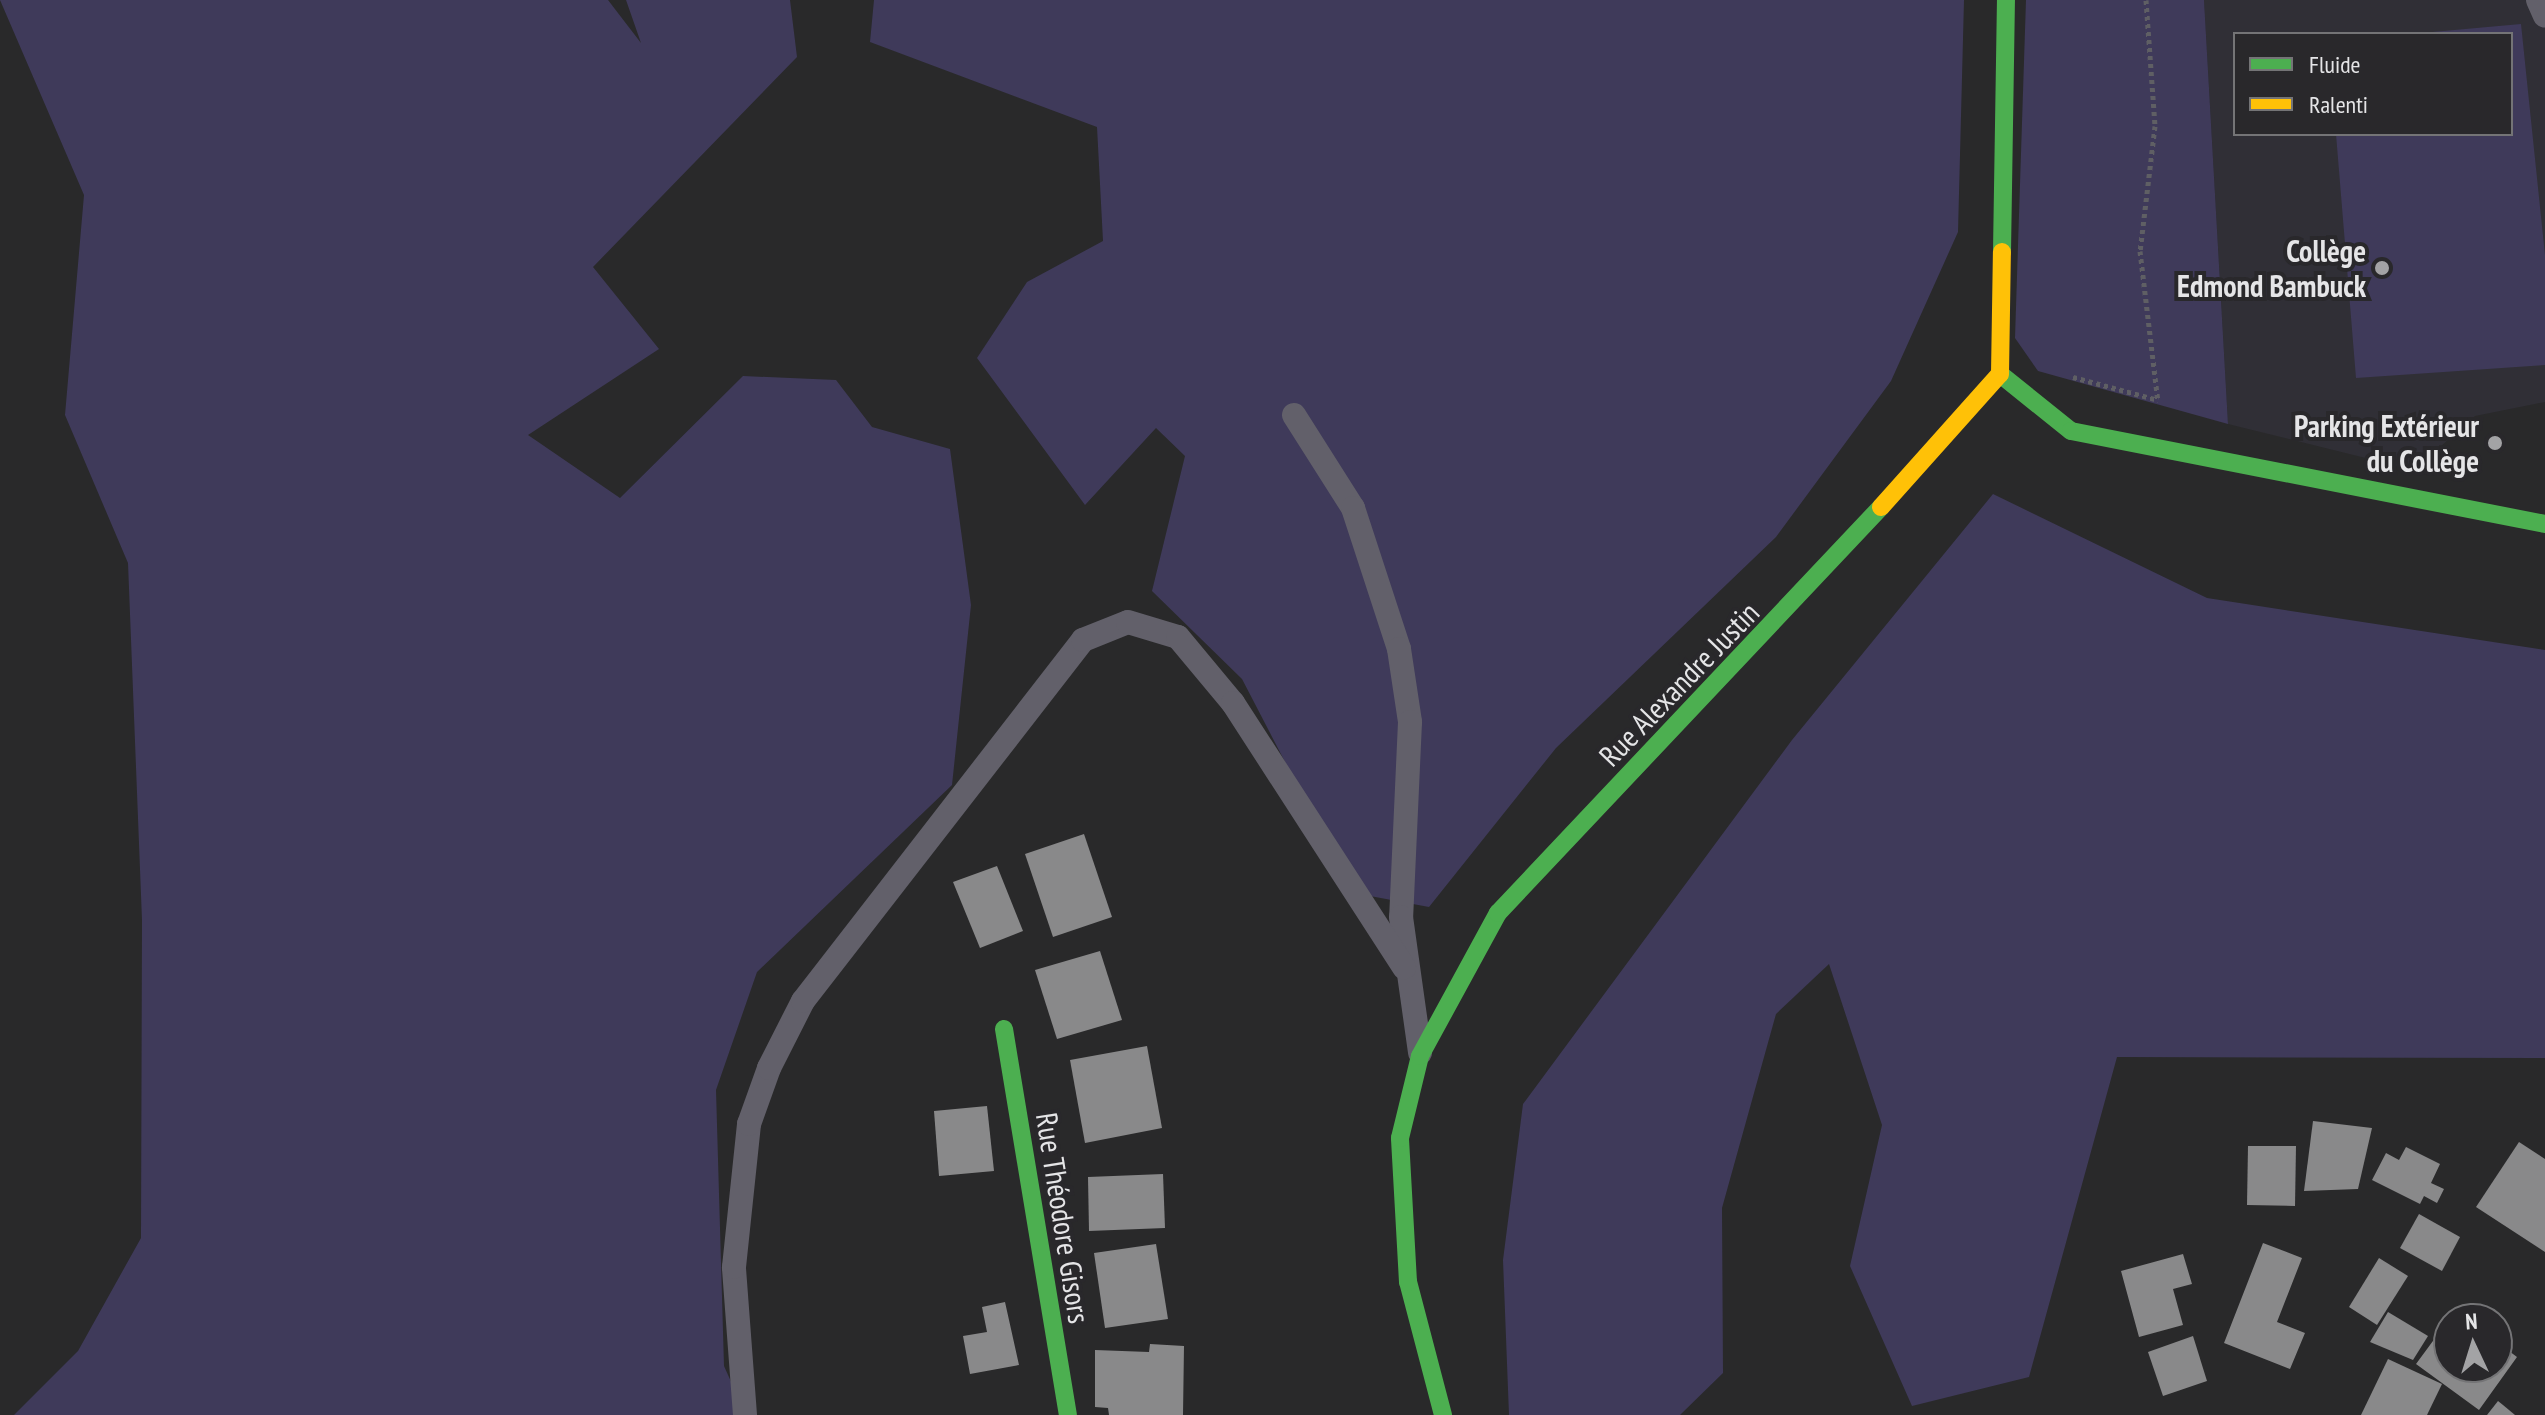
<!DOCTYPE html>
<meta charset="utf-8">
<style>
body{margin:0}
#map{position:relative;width:2545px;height:1415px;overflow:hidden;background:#29292a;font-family:"PT Sans Narrow",sans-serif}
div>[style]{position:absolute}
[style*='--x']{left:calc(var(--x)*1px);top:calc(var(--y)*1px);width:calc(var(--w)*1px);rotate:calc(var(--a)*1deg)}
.built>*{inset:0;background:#302f36}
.green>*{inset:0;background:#3f3a5a}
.building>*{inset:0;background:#89898a}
.path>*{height:5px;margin-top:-2.5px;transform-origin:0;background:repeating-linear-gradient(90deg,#5f5f64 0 4px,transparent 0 8px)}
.lane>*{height:24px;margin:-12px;padding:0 12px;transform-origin:12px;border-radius:12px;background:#62606a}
.fast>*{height:18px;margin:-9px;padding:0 9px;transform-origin:9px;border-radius:9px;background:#4caf50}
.slow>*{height:18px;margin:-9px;padding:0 9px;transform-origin:9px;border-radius:9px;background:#ffc107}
.dots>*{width:22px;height:22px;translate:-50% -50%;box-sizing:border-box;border:4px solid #29282b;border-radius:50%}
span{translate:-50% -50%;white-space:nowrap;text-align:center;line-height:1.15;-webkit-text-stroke:8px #29282b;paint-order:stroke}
.poi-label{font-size:30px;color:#e5e5e7;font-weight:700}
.right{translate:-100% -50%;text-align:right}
.street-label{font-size:30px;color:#e5e5e7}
.legend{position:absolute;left:2233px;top:32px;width:280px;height:104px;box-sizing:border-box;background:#29282b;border:2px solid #747476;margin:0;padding:10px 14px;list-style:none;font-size:24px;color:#e5e5e7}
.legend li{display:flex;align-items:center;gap:16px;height:40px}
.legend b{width:40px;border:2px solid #747476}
.north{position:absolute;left:2433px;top:1303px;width:80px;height:80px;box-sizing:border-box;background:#29282b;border:2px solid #747476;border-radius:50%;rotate:356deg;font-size:22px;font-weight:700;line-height:32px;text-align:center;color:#e5e5e7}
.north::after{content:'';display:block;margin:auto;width:28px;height:36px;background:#a3a3a5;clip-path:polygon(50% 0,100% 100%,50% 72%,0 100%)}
</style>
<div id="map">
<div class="built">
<div style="clip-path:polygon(evenodd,2204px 0,2545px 0,2545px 402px,2475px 416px,2414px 470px,2228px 424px,2204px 0,2235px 34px,2511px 34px,2511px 134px,2235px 134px,2235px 34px)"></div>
</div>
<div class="green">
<div style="clip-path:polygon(0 0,608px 0,641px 43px,626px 0,790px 0,797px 57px,593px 267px,659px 349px,528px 435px,620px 498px,743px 376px,836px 380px,872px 427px,950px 449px,971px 605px,952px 785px,757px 972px,716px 1090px,724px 1366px,746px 1415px,14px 1415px,78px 1351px,141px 1238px,142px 920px,128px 563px,65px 415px,84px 195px)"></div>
<div style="clip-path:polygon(874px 0,1964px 0,1958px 232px,1891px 381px,1776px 537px,1556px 748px,1429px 907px,1370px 896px,1311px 812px,1242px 679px,1152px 591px,1185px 456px,1156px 428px,1085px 505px,977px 358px,1027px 282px,1103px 241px,1097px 127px,870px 42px)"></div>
<div style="clip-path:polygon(2026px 0,2204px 0,2228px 424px,2038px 371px,2015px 338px)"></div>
<div style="clip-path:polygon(2521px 24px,2545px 255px,2545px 365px,2356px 378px,2336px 134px,2511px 134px,2511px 34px,2410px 34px)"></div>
<div style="clip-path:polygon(1993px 494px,2207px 598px,2545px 650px,2545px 1058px,2117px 1057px,2029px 1377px,1912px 1406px,1850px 1266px,1882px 1125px,1829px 964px,1776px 1014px,1722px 1208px,1723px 1373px,1680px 1415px,1509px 1415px,1503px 1260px,1523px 1104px,1792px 740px)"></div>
</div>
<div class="building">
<div style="clip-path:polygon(1084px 834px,1112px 917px,1053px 937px,1025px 854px)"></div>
<div style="clip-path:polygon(997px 866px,1023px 931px,980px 948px,953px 882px)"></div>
<div style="clip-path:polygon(1100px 951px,1122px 1020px,1057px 1039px,1035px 970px)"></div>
<div style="clip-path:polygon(1147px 1046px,1162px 1128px,1085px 1143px,1070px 1060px)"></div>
<div style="clip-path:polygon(987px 1106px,994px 1171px,939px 1176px,934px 1111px)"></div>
<div style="clip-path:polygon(2313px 1121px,2372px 1128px,2358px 1189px,2304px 1191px)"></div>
<div style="clip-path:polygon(2519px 1142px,2545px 1159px,2545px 1252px,2476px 1207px)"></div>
<div style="clip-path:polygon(2248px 1146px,2296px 1146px,2295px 1206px,2247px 1205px)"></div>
<div style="clip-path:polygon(2406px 1147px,2440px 1164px,2431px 1183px,2444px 1189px,2437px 1203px,2424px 1196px,2420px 1204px,2372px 1180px,2386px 1153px,2399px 1160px)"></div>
<div style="clip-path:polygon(1163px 1174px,1165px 1228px,1089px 1231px,1088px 1177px)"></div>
<div style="clip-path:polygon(2419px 1214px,2460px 1237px,2442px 1271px,2400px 1248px)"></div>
<div style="clip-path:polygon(2263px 1243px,2302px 1258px,2277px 1322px,2305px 1333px,2290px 1369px,2224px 1343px)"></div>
<div style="clip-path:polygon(1156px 1244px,1168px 1319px,1105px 1328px,1094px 1253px)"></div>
<div style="clip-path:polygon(2183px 1254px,2192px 1284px,2173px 1289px,2183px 1325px,2139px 1337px,2121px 1271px)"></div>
<div style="clip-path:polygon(2379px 1258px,2408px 1276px,2377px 1325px,2349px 1307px)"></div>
<div style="clip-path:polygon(1005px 1302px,1019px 1365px,970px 1374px,963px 1336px,987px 1332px,982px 1307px)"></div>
<div style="clip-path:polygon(2455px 1311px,2465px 1319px,2449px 1319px,2449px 1367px,2497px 1367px,2497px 1342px,2517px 1357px,2479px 1410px,2416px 1364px)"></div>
<div style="clip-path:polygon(2388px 1312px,2428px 1336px,2413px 1360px,2370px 1342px)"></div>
<div style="clip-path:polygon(2193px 1336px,2207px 1381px,2163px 1396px,2148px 1352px)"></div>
<div style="clip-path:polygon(1150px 1344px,1184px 1346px,1183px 1415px,1109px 1415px,1108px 1408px,1095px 1407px,1095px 1350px,1149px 1352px)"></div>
<div style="clip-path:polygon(2388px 1359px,2442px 1384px,2427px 1415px,2361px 1415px)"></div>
<div style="clip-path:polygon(2498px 1401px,2503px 1405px,2515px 1415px,2487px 1415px)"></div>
</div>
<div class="path">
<div style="--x:2146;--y:0;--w:126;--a:85.9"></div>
<div style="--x:2155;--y:126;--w:126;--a:96.8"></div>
<div style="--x:2140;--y:251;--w:151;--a:83.2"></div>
<div style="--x:2073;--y:377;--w:88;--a:15.1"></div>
</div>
<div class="lane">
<div style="--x:2538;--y:0;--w:17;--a:66"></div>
<div style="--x:1294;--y:415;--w:110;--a:57.6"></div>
<div style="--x:1353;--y:508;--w:148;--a:71.9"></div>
<div style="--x:1399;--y:649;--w:74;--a:81.4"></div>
<div style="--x:1410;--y:722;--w:195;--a:92.6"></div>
<div style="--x:1401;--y:917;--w:137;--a:82"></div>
<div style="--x:745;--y:1415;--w:148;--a:-94.3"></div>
<div style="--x:734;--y:1267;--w:144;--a:-84"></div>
<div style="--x:749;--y:1124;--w:59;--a:-70.3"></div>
<div style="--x:769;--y:1068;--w:75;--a:-63.1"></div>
<div style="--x:803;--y:1001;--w:457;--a:-52.2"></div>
<div style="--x:1083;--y:640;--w:48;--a:-21.8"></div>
<div style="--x:1128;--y:622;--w:52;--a:16.7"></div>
<div style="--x:1178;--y:637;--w:86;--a:50.2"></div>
<div style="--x:1233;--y:703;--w:315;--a:57.1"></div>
</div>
<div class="fast">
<div style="--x:2002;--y:252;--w:252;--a:-89.1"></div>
<div style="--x:2000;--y:374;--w:91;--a:38.8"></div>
<div style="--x:2071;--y:431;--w:483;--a:11.1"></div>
<div style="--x:1004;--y:1029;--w:391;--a:80.6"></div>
<div style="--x:1443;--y:1415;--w:138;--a:-104.7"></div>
<div style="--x:1408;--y:1282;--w:144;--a:-93.2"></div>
<div style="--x:1400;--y:1138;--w:84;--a:-76.3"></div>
<div style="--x:1420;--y:1056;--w:163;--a:-61.4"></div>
<div style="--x:1498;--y:913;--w:558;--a:-46.67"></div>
</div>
<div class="slow">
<div style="--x:1881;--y:507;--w:178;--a:-48.2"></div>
<div style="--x:2000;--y:374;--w:122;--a:-89.1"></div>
</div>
<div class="dots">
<div style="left:2382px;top:268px;background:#a3a3a5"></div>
<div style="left:2495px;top:443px;background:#a3a3a5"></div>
</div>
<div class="poi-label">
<span class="right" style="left:2366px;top:268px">Collège<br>Edmond Bambuck</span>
<span class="right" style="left:2479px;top:443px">Parking Extérieur<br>du Collège</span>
</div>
<div class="street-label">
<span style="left:1679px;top:684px;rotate:-46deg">Rue Alexandre Justin</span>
<span style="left:1063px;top:1218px;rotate:81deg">Rue Théodore Gisors</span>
</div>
<ul class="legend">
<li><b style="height:10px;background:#4caf50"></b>Fluide</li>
<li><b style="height:10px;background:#ffc107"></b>Ralenti</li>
</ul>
<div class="north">N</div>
</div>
